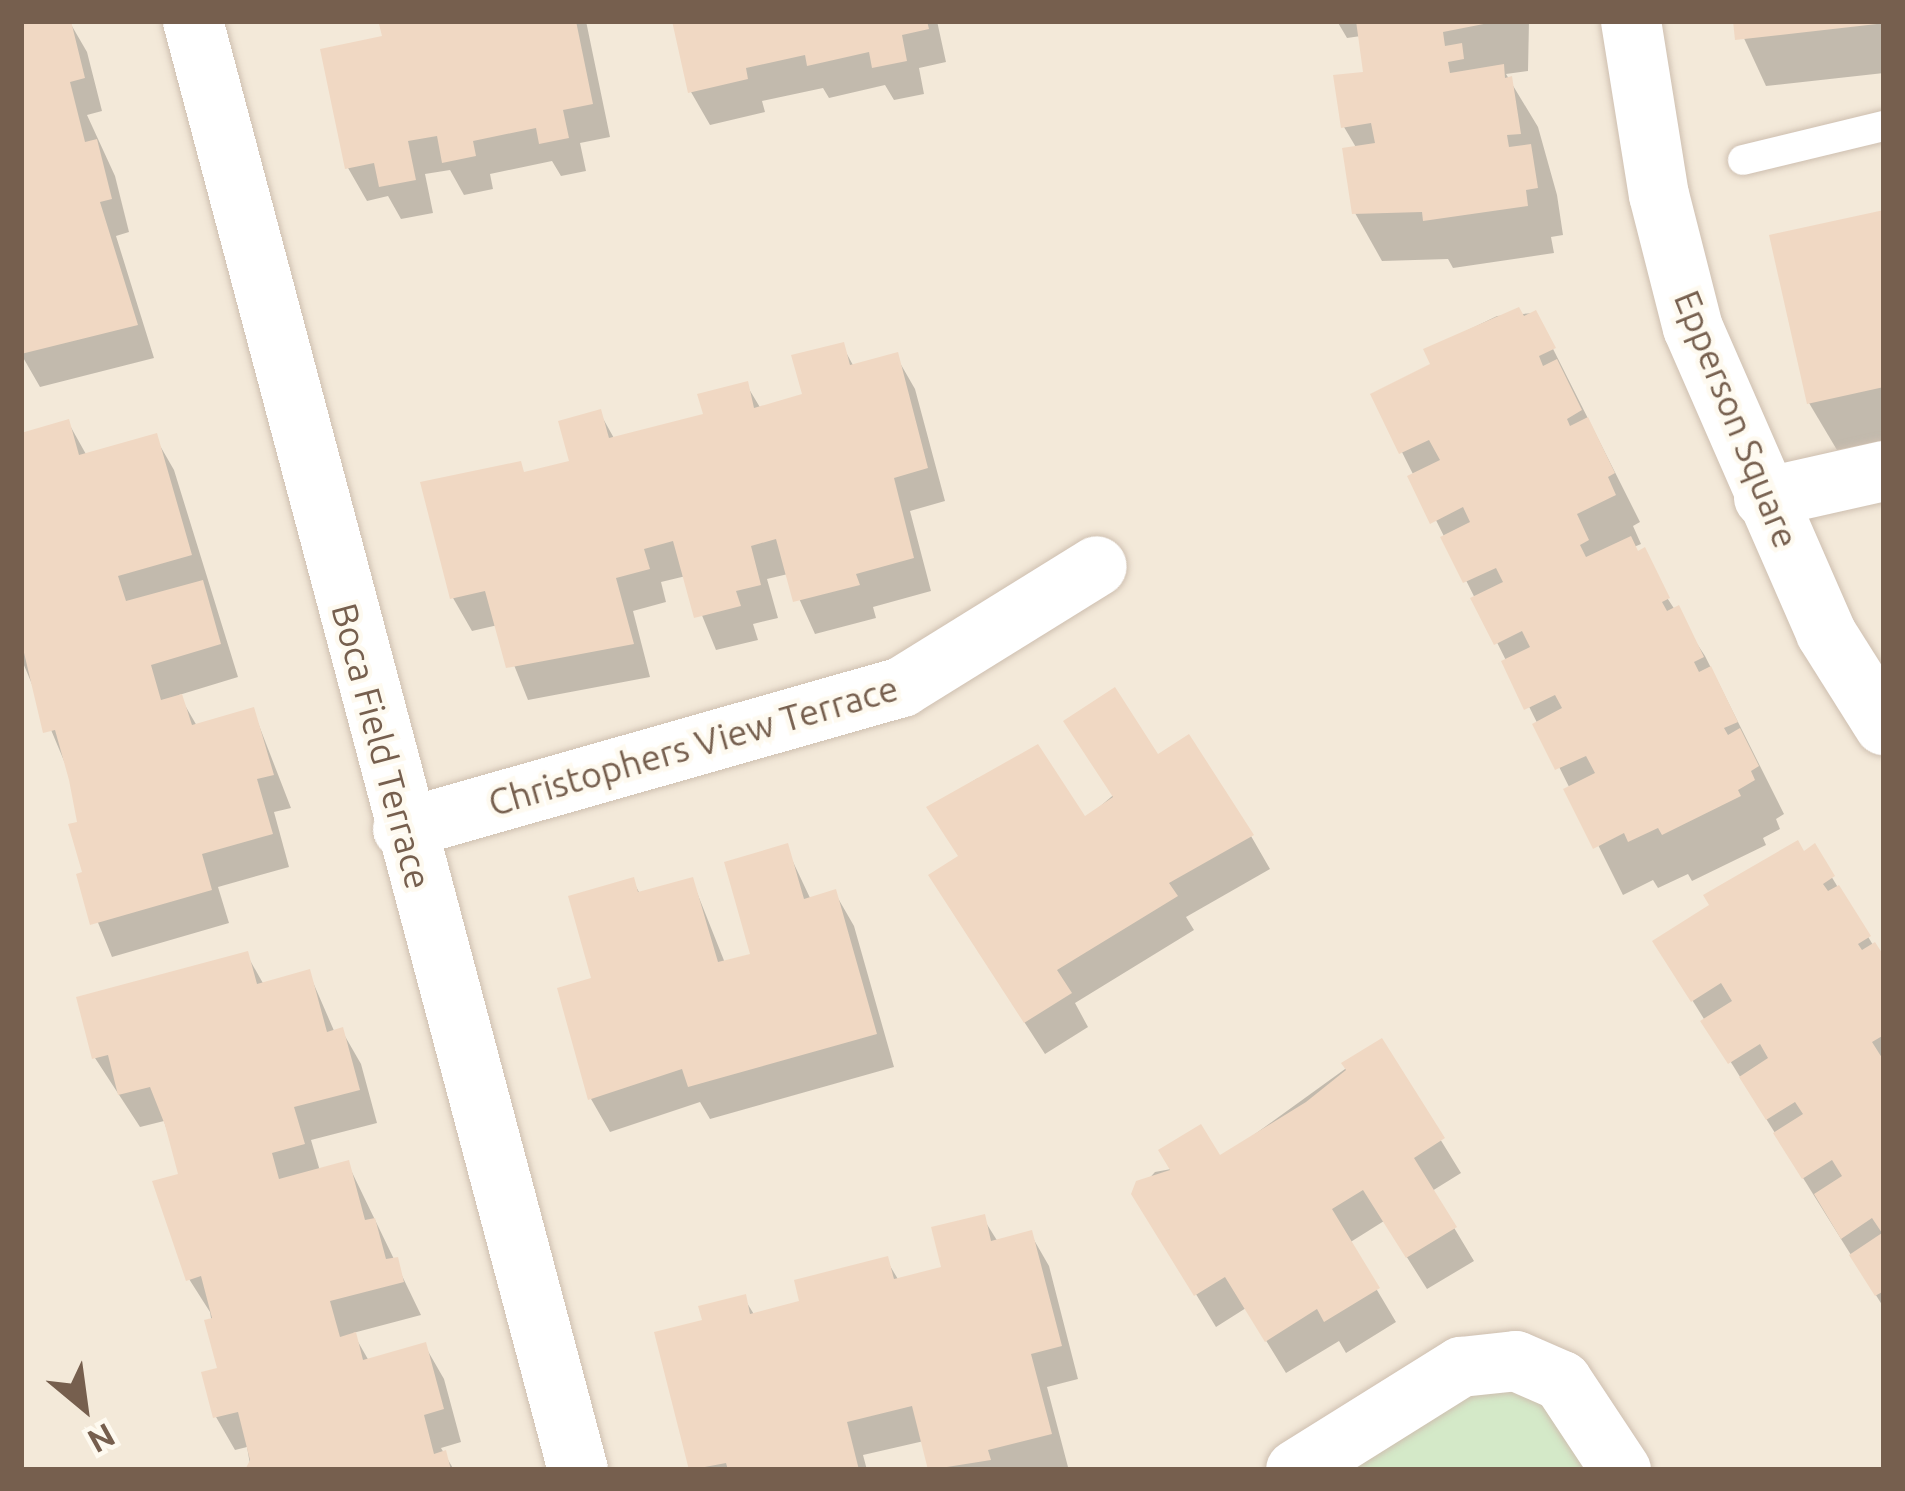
<!DOCTYPE html>
<style>
body{margin:0}
#map{position:relative;width:1905px;height:1491px;overflow:hidden;background:#fcf6ea;font-family:Ubuntu,sans-serif}
div>[style]{position:absolute}
[style*='--x']{left:calc(var(--x)*1px);top:calc(var(--y)*1px);width:calc(var(--w)*1px);rotate:calc(var(--a)*1deg)}
.residential>*{inset:0;background:#f3e9d9}
.green>*{inset:0;background:#d4e9c8}
.shadow>*{inset:0;background:#0003}
.building>*{inset:0;background:#f0d8c3}
.roads{filter:drop-shadow(0 0 3px #cebfb0) drop-shadow(0 0 3px #cebfb0)}
.service>*{height:30px;margin:-15px;padding:0 15px;transform-origin:15px;border-radius:15px;background:#fff}
.minor>*{height:60px;margin:-30px;padding:0 30px;transform-origin:30px;border-radius:30px;background:#fff}
span{translate:-50% -50%;white-space:nowrap;text-align:center;line-height:1.15;-webkit-text-stroke:9px #fefaf0;paint-order:stroke}
.street-label{font-size:36px;color:#765f4e}
.frame{position:absolute;inset:0;border:24px solid #765f4e;pointer-events:none}
.north{position:absolute;left:24px;top:1347px;width:120px;height:120px;-webkit-text-stroke:9px #fefaf0;paint-order:stroke;rotate:151deg;font-size:33px;font-weight:700;line-height:48px;text-align:center;color:#765f4e}
.north::after{content:'';display:block;margin:auto;width:42px;height:54px;background:#765f4e;clip-path:polygon(50% 0,100% 100%,50% 72%,0 100%)}
</style>
<div id="map">
<div class="residential">
<div style="clip-path:polygon(21px 21px,1884px 21px,1884px 1470px,21px 1470px)"></div>
</div>
<div class="green">
<div style="clip-path:polygon(1516px 1361px,1621px 1470px,1296px 1470px)"></div>
</div>
<div class="shadow">
<div style="clip-path:polygon(21px 21px,69px 21px,87px 52px,102px 111px,87px 115px,115px 176px,129px 232px,116px 236px,154px 358px,40px 387px,21px 354px)"></div>
<div style="clip-path:polygon(406px 21px,586px 21px,610px 137px,580px 143px,586px 171px,561px 176px,552px 161px,490px 174px,493px 189px,464px 195px,450px 170px,425px 174px,433px 213px,401px 219px,388px 196px,367px 201px,348px 168px,386px 38px)"></div>
<div style="clip-path:polygon(675px 21px,937px 21px,946px 62px,919px 68px,924px 94px,894px 100px,885px 85px,829px 98px,823px 88px,762px 101px,765px 112px,710px 125px,691px 92px)"></div>
<div style="clip-path:polygon(1337px 21px,1529px 21px,1528px 71px,1506px 74px,1538px 127px,1557px 195px,1563px 235px,1551px 237px,1554px 253px,1453px 268px,1448px 259px,1382px 261px,1355px 213px,1357px 149px,1344px 127px,1367px 74px,1361px 36px,1347px 38px)"></div>
<div style="clip-path:polygon(1736px 21px,1884px 21px,1884px 73px,1766px 86px)"></div>
<div style="clip-path:polygon(1884px 213px,1884px 440px,1837px 450px,1809px 403px)"></div>
<div style="clip-path:polygon(1535px 313px,1640px 522px,1633px 526px,1641px 544px,1634px 547px,1705px 656px,1784px 814px,1776px 819px,1780px 829px,1763px 838px,1766px 845px,1692px 881px,1688px 874px,1658px 888px,1653px 880px,1623px 895px,1374px 396px,1434px 365px,1427px 350px,1497px 316px)"></div>
<div style="clip-path:polygon(842px 345px,854px 367px,896px 356px,915px 389px,945px 501px,910px 511px,931px 591px,873px 607px,876px 618px,815px 634px,788px 574px,767px 579px,778px 618px,753px 624px,758px 640px,716px 650px,686px 576px,661px 582px,666px 602px,633px 611px,650px 677px,528px 700px,498px 625px,472px 631px,453px 598px,525px 475px,573px 463px,600px 413px,615px 440px,706px 416px,746px 384px,761px 409px,805px 396px)"></div>
<div style="clip-path:polygon(68px 422px,87px 456px,155px 437px,174px 470px,238px 677px,179px 695px,197px 726px,253px 710px,291px 808px,274px 812px,289px 867px,218px 887px,229px 923px,112px 957px,79px 876px,86px 875px,72px 780px,21px 658px,21px 436px)"></div>
<div style="clip-path:polygon(1157px 758px,1251px 836px,1270px 869px,1186px 917px,1194px 930px,1075px 1003px,1088px 1027px,1045px 1054px,951px 909px,960px 858px,930px 808px,978px 778px,1084px 820px)"></div>
<div style="clip-path:polygon(786px 847px,811px 900px,835px 893px,854px 926px,894px 1067px,710px 1119px,700px 1102px,610px 1132px,591px 1099px,595px 980px,633px 881px,640px 894px,692px 880px,725px 963px,754px 956px)"></div>
<div style="clip-path:polygon(1814px 848px,1884px 963px,1884px 1308px,1656px 942px)"></div>
<div style="clip-path:polygon(247px 955px,264px 985px,309px 973px,335px 1033px,342px 1031px,361px 1064px,377px 1123px,311px 1140px,320px 1171px,348px 1164px,421px 1315px,353px 1333px,369px 1361px,425px 1346px,444px 1379px,461px 1442px,441px 1448px,454px 1470px,251px 1470px,247px 1447px,235px 1450px,216px 1417px,204px 1374px,220px 1370px,210px 1312px,189px 1279px,182px 1176px,164px 1121px,140px 1127px,95px 1058px)"></div>
<div style="clip-path:polygon(1381px 1043px,1461px 1173px,1432px 1191px,1474px 1261px,1427px 1289px,1384px 1221px,1349px 1243px,1396px 1322px,1346px 1353px,1339px 1341px,1286px 1373px,1246px 1308px,1216px 1327px,1135px 1194px,1155px 1172px,1219px 1160px)"></div>
<div style="clip-path:polygon(983px 1218px,998px 1242px,1030px 1233px,1049px 1266px,1078px 1379px,1047px 1387px,1068px 1467px,931px 1470px,924px 1441px,863px 1455px,867px 1470px,692px 1470px,658px 1334px,706px 1322px,744px 1298px,755px 1316px,803px 1304px,886px 1259px,899px 1281px,944px 1269px)"></div>
</div>
<div class="building">
<div style="clip-path:polygon(21px 21px,71px 21px,85px 78px,70px 82px,85px 142px,97px 139px,112px 199px,100px 202px,138px 325px,21px 354px)"></div>
<div style="clip-path:polygon(391px 21px,576px 21px,593px 104px,563px 110px,569px 138px,539px 144px,536px 128px,473px 141px,476px 156px,442px 163px,437px 136px,408px 141px,416px 180px,379px 187px,374px 163px,345px 169px,320px 49px,382px 36px,379px 24px)"></div>
<div style="clip-path:polygon(672px 21px,927px 21px,929px 29px,902px 35px,907px 61px,872px 68px,869px 52px,807px 66px,805px 55px,746px 68px,748px 79px,688px 93px)"></div>
<div style="clip-path:polygon(1356px 21px,1499px 21px,1443px 32px,1445px 46px,1462px 43px,1464px 59px,1448px 62px,1450px 73px,1504px 64px,1505px 78px,1512px 76px,1521px 134px,1507px 135px,1509px 147px,1531px 144px,1538px 188px,1526px 190px,1528px 206px,1423px 221px,1422px 212px,1352px 214px,1342px 148px,1375px 143px,1371px 123px,1341px 128px,1333px 75px,1363px 72px)"></div>
<div style="clip-path:polygon(1733px 21px,1877px 21px,1877px 24px,1735px 40px)"></div>
<div style="clip-path:polygon(1884px 210px,1884px 387px,1807px 404px,1769px 235px)"></div>
<div style="clip-path:polygon(1519px 307px,1524px 316px,1536px 310px,1556px 348px,1539px 356px,1543px 366px,1557px 359px,1582px 410px,1567px 419px,1570px 426px,1588px 417px,1615px 473px,1608px 477px,1616px 495px,1577px 514px,1589px 540px,1580px 545px,1586px 557px,1631px 536px,1638px 551px,1645px 547px,1670px 598px,1662px 602px,1667px 611px,1679px 605px,1704px 657px,1694px 662px,1699px 672px,1711px 666px,1738px 722px,1724px 728px,1728px 735px,1740px 728px,1759px 766px,1751px 771px,1755px 780px,1738px 790px,1741px 796px,1662px 835px,1658px 828px,1628px 842px,1624px 833px,1593px 849px,1563px 789px,1595px 773px,1586px 756px,1555px 770px,1532px 724px,1562px 708px,1555px 695px,1524px 710px,1501px 661px,1530px 647px,1522px 631px,1494px 645px,1470px 598px,1503px 582px,1496px 568px,1463px 583px,1440px 537px,1470px 522px,1463px 507px,1430px 524px,1407px 476px,1440px 460px,1429px 440px,1399px 454px,1370px 394px,1430px 364px,1423px 349px)"></div>
<div style="clip-path:polygon(844px 342px,850px 365px,898px 352px,928px 468px,894px 478px,914px 558px,856px 574px,860px 585px,793px 602px,776px 539px,751px 546px,761px 585px,736px 591px,741px 606px,694px 618px,673px 541px,644px 549px,650px 569px,616px 578px,634px 644px,506px 668px,485px 591px,450px 599px,420px 482px,521px 461px,524px 472px,569px 461px,558px 421px,601px 409px,609px 438px,703px 414px,697px 394px,748px 381px,754px 408px,802px 394px,791px 355px)"></div>
<div style="clip-path:polygon(69px 419px,79px 455px,157px 433px,192px 555px,118px 576px,126px 601px,203px 580px,221px 644px,151px 665px,161px 700px,182px 694px,192px 725px,254px 707px,274px 775px,257px 779px,273px 834px,202px 854px,212px 890px,90px 925px,76px 874px,82px 872px,68px 824px,77px 822px,69px 780px,55px 730px,43px 733px,21px 640px,21px 433px)"></div>
<div style="clip-path:polygon(1115px 687px,1158px 754px,1189px 734px,1254px 835px,1169px 883px,1178px 896px,1057px 970px,1072px 993px,1024px 1023px,928px 875px,958px 856px,926px 807px,1038px 744px,1085px 816px,1113px 797px,1063px 721px)"></div>
<div style="clip-path:polygon(1798px 840px,1804px 851px,1815px 843px,1835px 876px,1823px 884px,1828px 891px,1839px 885px,1871px 936px,1858px 944px,1862px 950px,1875px 942px,1884px 956px,1884px 1035px,1872px 1042px,1884px 1061px,1884px 1291px,1875px 1296px,1849px 1255px,1882px 1233px,1872px 1218px,1841px 1239px,1814px 1194px,1842px 1176px,1832px 1160px,1802px 1179px,1773px 1133px,1803px 1114px,1795px 1102px,1766px 1120px,1739px 1077px,1768px 1058px,1760px 1044px,1728px 1064px,1700px 1021px,1732px 1001px,1721px 983px,1691px 1002px,1652px 941px,1709px 905px,1703px 895px)"></div>
<div style="clip-path:polygon(788px 843px,804px 899px,836px 889px,877px 1034px,688px 1087px,682px 1069px,588px 1100px,557px 988px,591px 978px,568px 896px,634px 877px,638px 892px,693px 877px,718px 962px,750px 954px,724px 862px)"></div>
<div style="clip-path:polygon(248px 951px,257px 984px,310px 969px,327px 1032px,343px 1027px,360px 1090px,294px 1107px,305px 1144px,272px 1153px,279px 1179px,349px 1160px,365px 1220px,375px 1218px,386px 1259px,398px 1257px,404px 1282px,330px 1301px,340px 1337px,356px 1332px,363px 1360px,426px 1342px,444px 1409px,424px 1415px,434px 1454px,446px 1450px,451px 1470px,245px 1470px,250px 1460px,238px 1412px,213px 1418px,201px 1372px,217px 1368px,204px 1320px,212px 1318px,201px 1276px,186px 1281px,152px 1181px,178px 1174px,165px 1125px,150px 1087px,118px 1095px,108px 1055px,92px 1059px,76px 997px)"></div>
<div style="clip-path:polygon(1382px 1038px,1445px 1138px,1414px 1158px,1457px 1227px,1406px 1258px,1363px 1190px,1332px 1209px,1380px 1288px,1324px 1322px,1317px 1309px,1265px 1342px,1225px 1277px,1194px 1296px,1131px 1194px,1136px 1181px,1170px 1170px,1158px 1150px,1201px 1124px,1220px 1155px,1306px 1102px,1346px 1070px,1341px 1063px)"></div>
<div style="clip-path:polygon(985px 1214px,991px 1241px,1032px 1230px,1062px 1346px,1031px 1354px,1052px 1434px,988px 1450px,991px 1460px,928px 1470px,912px 1406px,847px 1422px,859px 1470px,728px 1470px,726px 1463px,689px 1470px,654px 1332px,702px 1320px,698px 1306px,746px 1294px,750px 1314px,799px 1301px,794px 1280px,888px 1256px,894px 1279px,941px 1267px,931px 1227px)"></div>
</div>
<div class="roads">
<div class="service">
<div style="--x:1743;--y:160;--w:145;--a:-13.6"></div>
</div>
<div class="minor">
<div style="--x:193;--y:21;--w:1499;--a:75.12"></div>
<div style="--x:1631;--y:21;--w:176;--a:80.9"></div>
<div style="--x:1659;--y:195;--w:137;--a:75.7"></div>
<div style="--x:1693;--y:328;--w:333;--a:66.4"></div>
<div style="--x:1826;--y:633;--w:109;--a:57.8"></div>
<div style="--x:1764;--y:498;--w:123;--a:-12.7"></div>
<div style="--x:403;--y:829;--w:519;--a:-15.88"></div>
<div style="--x:902;--y:687;--w:229;--a:-31.8"></div>
<div style="--x:1296;--y:1470;--w:195;--a:-32"></div>
<div style="--x:1461;--y:1367;--w:55;--a:-6.2"></div>
<div style="--x:1516;--y:1361;--w:50;--a:23.5"></div>
<div style="--x:1562;--y:1381;--w:107;--a:56.5"></div>
</div>
</div>
<div class="street-label">
<span style="left:1737px;top:419px;rotate:68deg">Epperson Square</span>
<span style="left:693px;top:745px;rotate:-16deg">Christophers View Terrace</span>
<span style="left:382px;top:746px;rotate:75deg">Boca Field Terrace</span>
</div>
<div class="frame"></div>
<div class="north">N</div>
</div>
